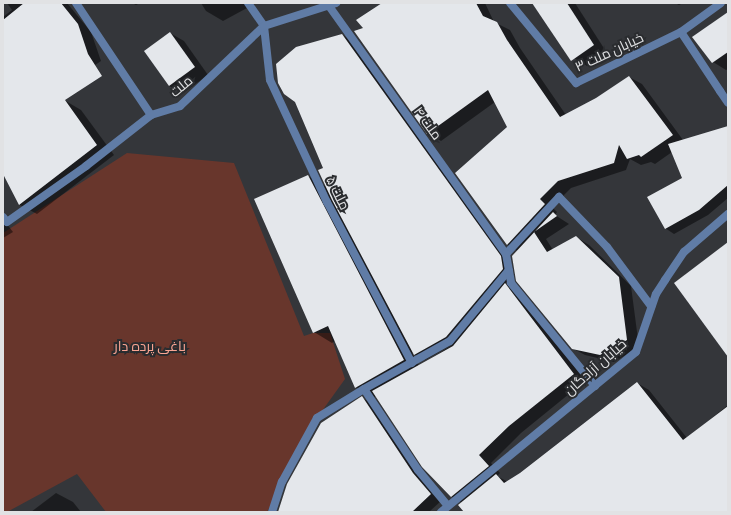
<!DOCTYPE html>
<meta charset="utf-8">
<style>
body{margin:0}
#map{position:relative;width:731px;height:515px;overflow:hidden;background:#34363a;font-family:"Titillium Web",Cairo,sans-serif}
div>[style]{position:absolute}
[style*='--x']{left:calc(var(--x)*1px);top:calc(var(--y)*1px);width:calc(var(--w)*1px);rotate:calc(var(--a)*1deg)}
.green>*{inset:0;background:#68362c}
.shadow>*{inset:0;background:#0007}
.building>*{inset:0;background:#e4e7eb}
.service>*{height:8px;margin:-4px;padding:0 4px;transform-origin:4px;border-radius:4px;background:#607ca6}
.minor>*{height:8px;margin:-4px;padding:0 4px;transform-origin:4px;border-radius:4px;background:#607ca6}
.tertiary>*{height:8px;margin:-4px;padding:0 4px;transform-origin:4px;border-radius:4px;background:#607ca6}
span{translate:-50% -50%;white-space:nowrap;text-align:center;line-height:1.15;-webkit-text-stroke:4px #2a2c2f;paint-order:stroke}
.street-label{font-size:14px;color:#e1e2e4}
.park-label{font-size:14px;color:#faa593}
.frame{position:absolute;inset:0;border:4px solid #e1e2e4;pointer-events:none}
</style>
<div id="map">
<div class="green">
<div style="clip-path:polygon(127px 153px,234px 163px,304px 336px,313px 333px,330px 333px,345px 379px,317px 418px,267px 512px,106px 512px,77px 474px,7px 512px,3px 512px,3px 233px)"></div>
</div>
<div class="shadow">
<div style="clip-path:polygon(7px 3px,67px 3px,91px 32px,101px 61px,3px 128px,3px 17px,12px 10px)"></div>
<div style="clip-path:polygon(132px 3px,140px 3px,136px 5px)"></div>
<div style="clip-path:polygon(201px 3px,244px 3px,247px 8px,223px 21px,206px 11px)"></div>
<div style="clip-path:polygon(386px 3px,485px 3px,494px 22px,510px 30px,520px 48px,566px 115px,597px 99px,629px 77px,642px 84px,683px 140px,728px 127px,728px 198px,708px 215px,674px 234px,665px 228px,683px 179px,672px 152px,655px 164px,651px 162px,641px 165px,630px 159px,626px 170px,571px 188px,552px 207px,557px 212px,555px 215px,569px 224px,546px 239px,553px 250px,576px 237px,589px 245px,631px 286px,639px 347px,614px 362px,585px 355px,572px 348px,518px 251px,507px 245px,509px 127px,495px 102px,441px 141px,428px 133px,364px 29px)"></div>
<div style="clip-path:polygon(533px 3px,575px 3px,607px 53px,587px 66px,574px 58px)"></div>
<div style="clip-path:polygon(675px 3px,683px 3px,679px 5px)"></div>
<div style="clip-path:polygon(728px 13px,728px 69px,726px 70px,713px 62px)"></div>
<div style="clip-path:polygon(170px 33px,184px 41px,208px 75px,183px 93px,169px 86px)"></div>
<div style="clip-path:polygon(evenodd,342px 35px,352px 41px,511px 263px,513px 275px,505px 284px,518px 291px,585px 381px,521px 433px,491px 463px,500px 473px,497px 476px,508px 482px,520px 474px,637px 383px,649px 390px,687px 438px,728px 405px,728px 512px,466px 512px,462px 503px,451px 496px,376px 396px,373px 398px,356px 387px,335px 341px,332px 343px,314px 332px,308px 176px,327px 187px,325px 168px,342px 35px,457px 342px,419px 366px,412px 353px,425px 360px,457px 342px)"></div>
<div style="clip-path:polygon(64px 100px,81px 110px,114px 155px,37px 214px,20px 205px,3px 172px,3px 156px)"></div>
<div style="clip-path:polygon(3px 219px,13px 232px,3px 238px)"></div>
<div style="clip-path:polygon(362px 398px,373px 404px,441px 501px,429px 512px,279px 512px)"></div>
<div style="clip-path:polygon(56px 493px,73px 502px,81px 512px,31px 512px)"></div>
</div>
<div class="building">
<div style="clip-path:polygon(24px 3px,61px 3px,78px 24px,88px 54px,102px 76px,65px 100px,97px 145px,19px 205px,3px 174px,3px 20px)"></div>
<div style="clip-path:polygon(382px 3px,476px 3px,483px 16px,497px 22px,507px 40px,560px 117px,596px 98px,629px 76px,673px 135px,641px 157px,639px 155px,627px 159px,619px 145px,614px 163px,558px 181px,540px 199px,545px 204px,507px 245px,455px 173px,507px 127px,488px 90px,427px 134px,354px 31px,363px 28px,356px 20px)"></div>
<div style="clip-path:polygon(532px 3px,567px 3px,594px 45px,571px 61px)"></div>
<div style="clip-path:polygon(728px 12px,728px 52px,712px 63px,692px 37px)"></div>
<div style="clip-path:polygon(170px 32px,195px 67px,169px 86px,144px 51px)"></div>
<div style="clip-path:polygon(342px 34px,501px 256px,503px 269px,446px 337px,414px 355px,332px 200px,318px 170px,323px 168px,295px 102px,284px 94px,278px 83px,276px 64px,296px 47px)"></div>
<div style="clip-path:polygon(728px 126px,728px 185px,699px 210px,665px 229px,647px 197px,682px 178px,668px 144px)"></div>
<div style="clip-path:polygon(308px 175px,404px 360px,355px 388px,328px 326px,313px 333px,254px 199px)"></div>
<div style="clip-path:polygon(553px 212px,557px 216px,534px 232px,547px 252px,576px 236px,619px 277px,627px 340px,600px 355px,572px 349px,516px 281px,512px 256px)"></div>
<div style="clip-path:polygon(728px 242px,728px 357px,674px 283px)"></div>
<div style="clip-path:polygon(505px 283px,574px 374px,509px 426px,479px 455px,489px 466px,451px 497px,422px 467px,372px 391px,453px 346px)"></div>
<div style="clip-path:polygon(637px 382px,683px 440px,728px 406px,728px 512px,464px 512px,458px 505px,496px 474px,504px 483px,520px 473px)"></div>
<div style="clip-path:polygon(362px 396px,413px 473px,431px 494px,412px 512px,278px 512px,287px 484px,321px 423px)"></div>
</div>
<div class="service">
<div style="--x:681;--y:32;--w:71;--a:56.5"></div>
<div style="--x:506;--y:254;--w:78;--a:-47.1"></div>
<div style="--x:559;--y:197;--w:69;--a:46.2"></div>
<div style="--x:607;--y:247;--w:74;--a:53.3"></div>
<div style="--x:448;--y:506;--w:47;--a:-129.8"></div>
<div style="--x:418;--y:470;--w:97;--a:-123.7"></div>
<div style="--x:364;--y:389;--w:98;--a:-29.2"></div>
<div style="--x:450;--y:341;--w:92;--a:-50.3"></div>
<div style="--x:272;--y:512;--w:32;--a:-72"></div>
<div style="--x:282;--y:482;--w:73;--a:-61.3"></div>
<div style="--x:317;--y:418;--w:55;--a:-31.7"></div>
</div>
<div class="minor">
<div style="--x:76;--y:3;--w:135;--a:56.2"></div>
<div style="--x:248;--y:3;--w:28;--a:55"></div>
<div style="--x:264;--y:26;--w:54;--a:83.7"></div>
<div style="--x:270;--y:80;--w:135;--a:65"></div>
<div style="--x:327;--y:202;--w:182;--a:62.2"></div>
<div style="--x:510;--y:3;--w:104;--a:50.5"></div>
<div style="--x:576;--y:83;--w:117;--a:-25.9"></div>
<div style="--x:681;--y:32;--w:49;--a:-35.9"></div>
<div style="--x:329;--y:6;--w:305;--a:54.5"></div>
<div style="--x:506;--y:254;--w:29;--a:80"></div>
<div style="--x:511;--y:283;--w:133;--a:50.8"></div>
<div style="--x:720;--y:91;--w:14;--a:56"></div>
<div style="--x:3;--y:217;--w:6;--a:51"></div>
<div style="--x:7;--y:222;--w:97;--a:-35.3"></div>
<div style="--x:86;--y:166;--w:83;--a:-38.1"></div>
<div style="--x:151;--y:115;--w:30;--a:-17"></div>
<div style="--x:180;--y:106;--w:116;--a:-43.6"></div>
<div style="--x:441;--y:512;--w:252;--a:-39.4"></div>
<div style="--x:636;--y:352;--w:61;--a:-71"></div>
<div style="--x:656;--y:294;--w:17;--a:-57"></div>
<div style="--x:665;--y:280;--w:34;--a:-56"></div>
<div style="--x:684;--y:252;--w:58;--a:-40.8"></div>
</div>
<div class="tertiary">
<div style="--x:264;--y:26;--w:76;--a:-17.7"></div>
</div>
<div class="street-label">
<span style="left:609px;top:52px;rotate:-25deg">خیابان ملت ۳</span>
<span style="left:181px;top:86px;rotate:-40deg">ملت</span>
<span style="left:428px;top:123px;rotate:54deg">ملت ۴</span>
<span style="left:338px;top:193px;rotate:64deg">ملت ۵</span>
<span style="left:595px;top:367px;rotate:-41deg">خیابان آزادگان</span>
</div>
<div class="park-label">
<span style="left:150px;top:346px">باغی پرده دار</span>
</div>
<div class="frame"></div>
</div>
